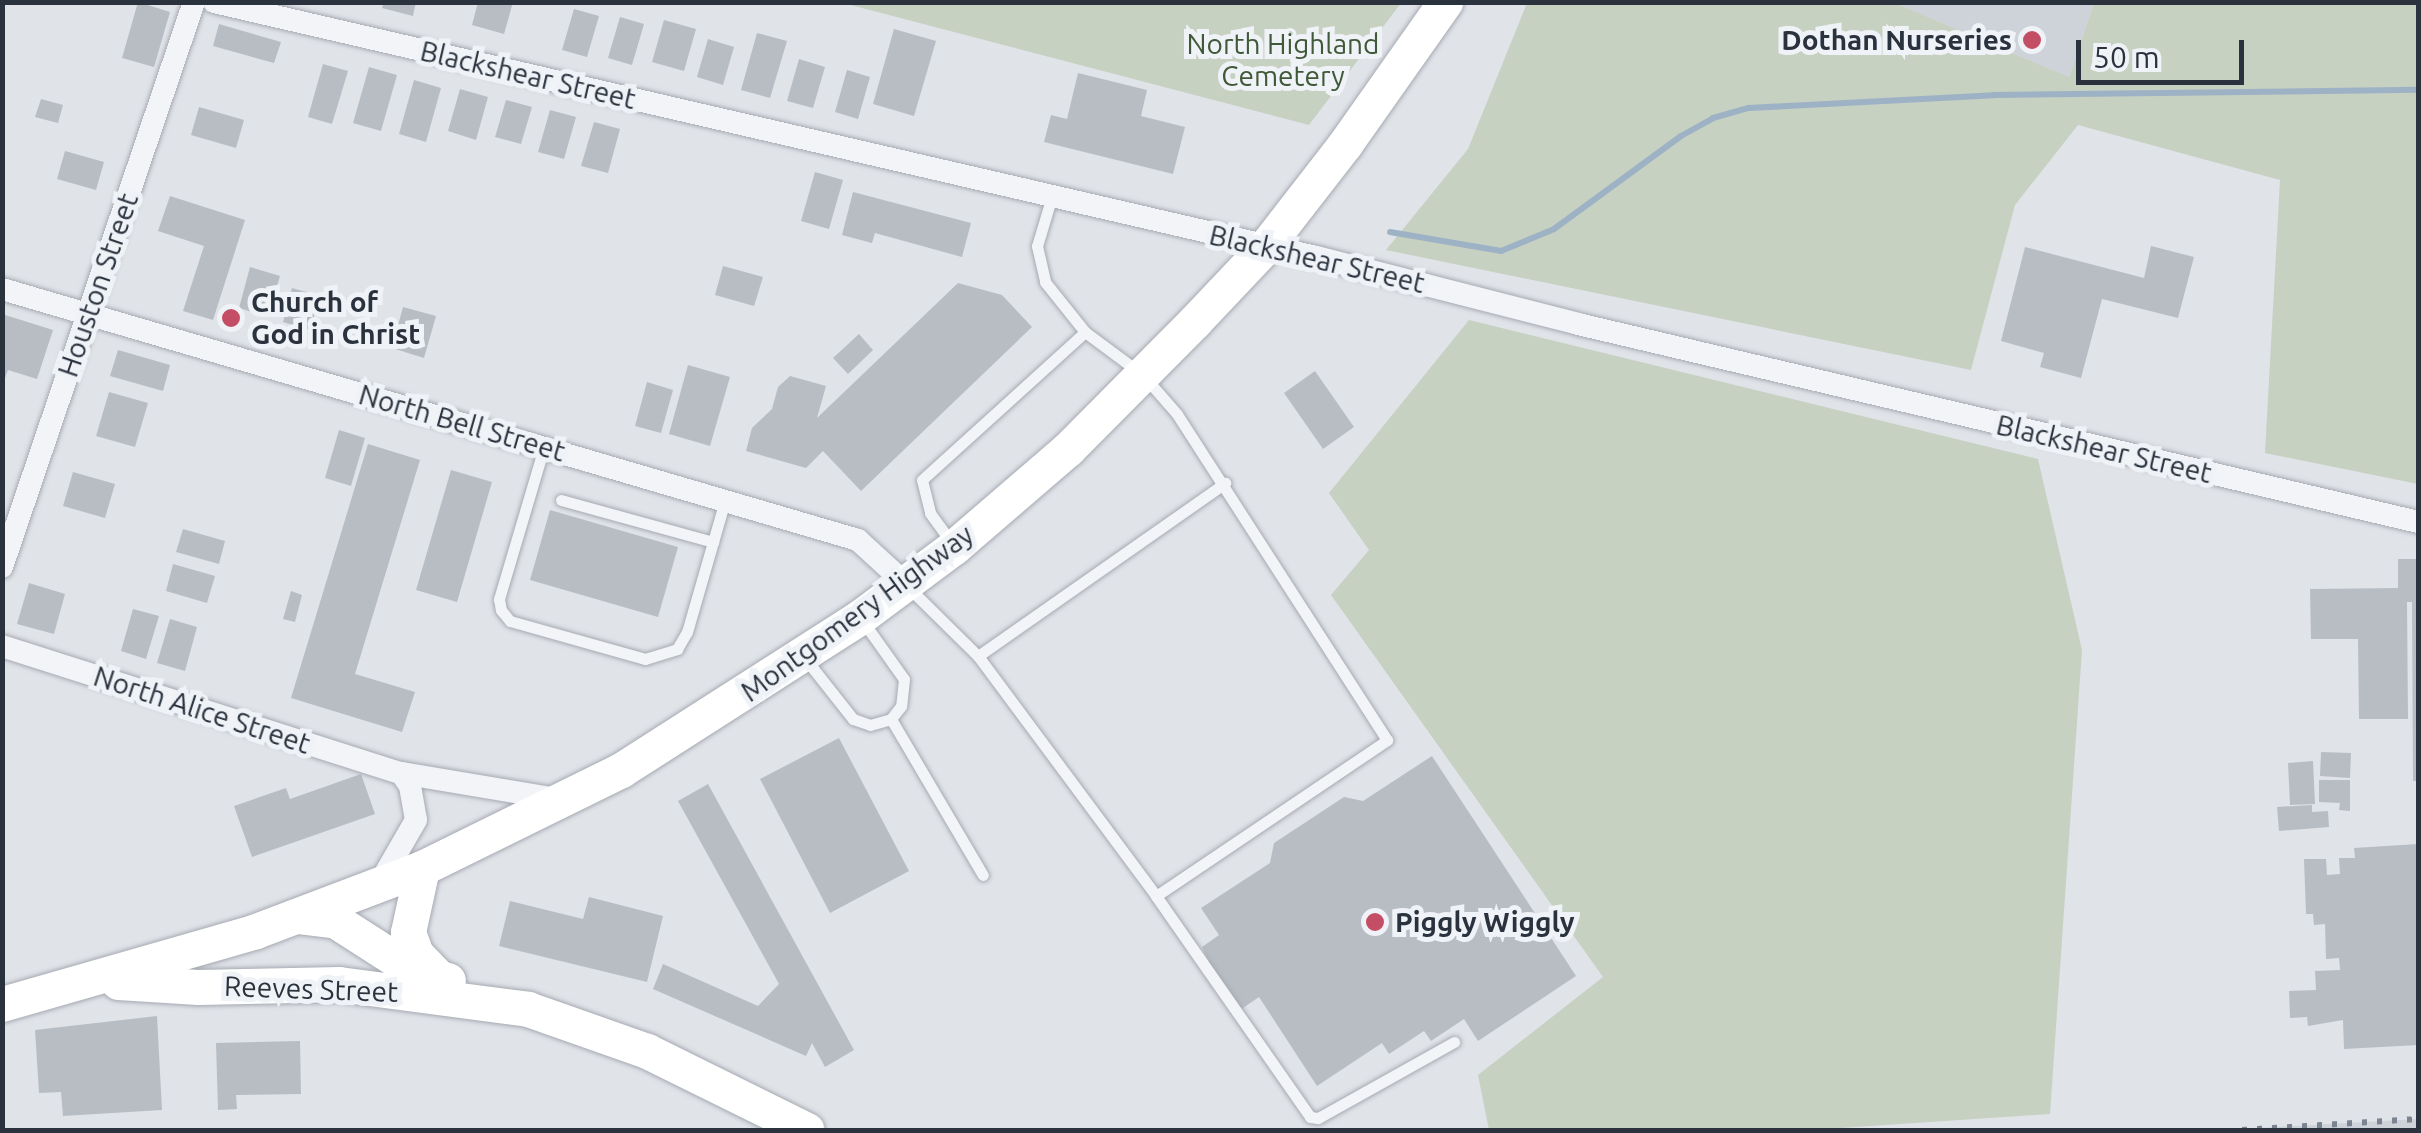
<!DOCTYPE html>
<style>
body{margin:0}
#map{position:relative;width:2421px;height:1133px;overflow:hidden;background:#e0e3e8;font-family:Ubuntu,sans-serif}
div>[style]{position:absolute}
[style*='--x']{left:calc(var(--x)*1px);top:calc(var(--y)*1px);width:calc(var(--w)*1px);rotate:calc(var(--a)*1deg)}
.built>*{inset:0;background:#ced3da}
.green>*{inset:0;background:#c6d1c2}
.stream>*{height:6px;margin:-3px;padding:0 3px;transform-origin:3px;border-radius:3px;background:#9eb2c5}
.building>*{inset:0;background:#b8bdc4}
.roads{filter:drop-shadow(0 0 2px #a6aab2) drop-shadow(0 0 2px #a6aab2)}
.service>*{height:11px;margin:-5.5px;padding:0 5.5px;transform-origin:5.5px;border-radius:5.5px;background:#f2f4f7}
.minor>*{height:22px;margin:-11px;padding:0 11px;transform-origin:11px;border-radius:11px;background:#f2f4f7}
.primary>*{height:35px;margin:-17.5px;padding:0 17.5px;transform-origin:17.5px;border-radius:17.5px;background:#fff}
.rail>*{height:6px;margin-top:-3px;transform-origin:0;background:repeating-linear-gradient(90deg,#7b8490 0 5px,transparent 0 15px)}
.dots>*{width:28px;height:28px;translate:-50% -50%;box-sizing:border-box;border:5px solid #eff2f6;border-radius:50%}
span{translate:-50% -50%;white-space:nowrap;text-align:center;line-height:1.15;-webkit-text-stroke:10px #eff2f6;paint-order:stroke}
.poi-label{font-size:28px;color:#2a323e;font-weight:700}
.right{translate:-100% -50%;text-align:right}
.left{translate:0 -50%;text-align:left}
.park-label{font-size:28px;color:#405938}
.street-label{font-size:28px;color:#2a323e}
.frame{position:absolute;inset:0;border:5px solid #2a323e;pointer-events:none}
.scale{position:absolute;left:2076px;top:40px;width:168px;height:45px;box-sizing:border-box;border:5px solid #2a323e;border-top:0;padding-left:12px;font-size:30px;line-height:35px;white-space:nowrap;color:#2a323e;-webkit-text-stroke:8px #eff2f6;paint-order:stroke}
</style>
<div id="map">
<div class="built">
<div style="clip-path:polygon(1895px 3px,2094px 3px,2069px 77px)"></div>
<div style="clip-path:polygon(2418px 1119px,2418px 1130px,2223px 1130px)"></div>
</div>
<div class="green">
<div style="clip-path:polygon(843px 3px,1401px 3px,1309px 125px)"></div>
<div style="clip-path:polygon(1527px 3px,1895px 3px,2069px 77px,2094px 3px,2418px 3px,2418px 484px,2265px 453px,2280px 180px,2078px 125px,2015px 205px,1971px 370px,1386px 250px,1468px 149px)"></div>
<div style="clip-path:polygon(1469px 320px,2038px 459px,2082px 650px,2050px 1114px,1811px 1130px,1489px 1130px,1478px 1075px,1603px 977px,1331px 595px,1369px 550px,1329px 493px)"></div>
</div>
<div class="stream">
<div style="--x:1390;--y:232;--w:113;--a:9.7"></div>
<div style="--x:1501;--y:251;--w:57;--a:-22.5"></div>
<div style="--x:1554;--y:229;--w:157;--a:-36.2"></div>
<div style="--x:1681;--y:136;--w:37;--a:-29"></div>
<div style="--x:1713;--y:118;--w:37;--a:-16"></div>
<div style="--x:1749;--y:108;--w:245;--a:-3"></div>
<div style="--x:1994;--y:95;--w:424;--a:-0.7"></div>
</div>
<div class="building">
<div style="clip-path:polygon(138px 2px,170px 12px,154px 67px,122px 58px)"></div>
<div style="clip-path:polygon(384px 2px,416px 2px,413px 16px,382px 8px)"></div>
<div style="clip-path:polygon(478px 2px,513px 2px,504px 34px,472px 25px)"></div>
<div style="clip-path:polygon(574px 9px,599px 16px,587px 57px,562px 50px)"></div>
<div style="clip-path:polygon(620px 17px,644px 24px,632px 65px,608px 58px)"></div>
<div style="clip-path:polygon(664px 20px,696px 29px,684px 71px,652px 62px)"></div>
<div style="clip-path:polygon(219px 24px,281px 42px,274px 63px,213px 46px)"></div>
<div style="clip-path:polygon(894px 29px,936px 41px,914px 116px,873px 104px)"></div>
<div style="clip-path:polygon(757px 33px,787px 41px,770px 98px,741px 90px)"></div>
<div style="clip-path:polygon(708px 39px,734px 47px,723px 85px,697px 77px)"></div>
<div style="clip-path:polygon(799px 59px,825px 67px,813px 108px,787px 101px)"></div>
<div style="clip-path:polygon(323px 64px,348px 71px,332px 124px,308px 117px)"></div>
<div style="clip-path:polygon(369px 67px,397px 75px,381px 131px,353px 123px)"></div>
<div style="clip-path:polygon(847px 70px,870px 77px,858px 119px,835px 112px)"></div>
<div style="clip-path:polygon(1078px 73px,1147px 90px,1141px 116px,1185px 127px,1173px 174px,1044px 142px,1051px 115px,1067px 119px)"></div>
<div style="clip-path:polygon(414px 80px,441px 88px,426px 142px,399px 134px)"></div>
<div style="clip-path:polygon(460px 89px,488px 97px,476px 140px,448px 131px)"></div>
<div style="clip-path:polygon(41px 99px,63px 105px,58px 123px,35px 117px)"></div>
<div style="clip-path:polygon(506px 100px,532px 107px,521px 144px,495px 137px)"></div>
<div style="clip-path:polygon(199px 107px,244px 120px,236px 148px,191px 135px)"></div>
<div style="clip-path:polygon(550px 110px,576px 117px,564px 159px,538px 152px)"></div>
<div style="clip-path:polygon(594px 122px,620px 129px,608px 173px,581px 166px)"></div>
<div style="clip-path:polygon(65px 151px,104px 162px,96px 190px,57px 179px)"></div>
<div style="clip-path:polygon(815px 172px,843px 180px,829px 229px,801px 221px)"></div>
<div style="clip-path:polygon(853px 192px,971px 223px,962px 257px,875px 233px,872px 243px,842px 235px)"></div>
<div style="clip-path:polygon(170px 196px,245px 220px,213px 320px,183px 311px,204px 246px,158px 231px)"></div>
<div style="clip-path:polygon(2151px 246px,2194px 257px,2178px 318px,2102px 299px,2081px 378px,2040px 367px,2044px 353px,2001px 341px,2025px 247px,2144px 278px)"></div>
<div style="clip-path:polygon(723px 266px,763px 277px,754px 306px,715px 295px)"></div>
<div style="clip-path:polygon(250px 267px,280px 276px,268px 317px,239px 308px)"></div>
<div style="clip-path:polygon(958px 283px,1002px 295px,1032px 327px,861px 491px,823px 451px,806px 468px,746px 451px,752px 428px,772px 409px,778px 387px,790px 376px,826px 386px,817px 418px)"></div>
<div style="clip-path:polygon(292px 288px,320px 296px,310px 330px,283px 322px)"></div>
<div style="clip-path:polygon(403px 307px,436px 316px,424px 358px,392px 348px)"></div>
<div style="clip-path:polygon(2px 314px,53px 330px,37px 379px,8px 370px,2px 386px)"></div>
<div style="clip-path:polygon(859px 334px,873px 350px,848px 374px,833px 358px)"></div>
<div style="clip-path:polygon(118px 350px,170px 365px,163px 391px,110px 376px)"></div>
<div style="clip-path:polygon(688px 365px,730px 377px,710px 446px,669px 434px)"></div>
<div style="clip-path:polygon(1315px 371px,1354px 427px,1323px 449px,1284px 393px)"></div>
<div style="clip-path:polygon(647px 382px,673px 390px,661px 433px,635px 426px)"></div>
<div style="clip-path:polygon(109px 392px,148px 403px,135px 447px,96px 436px)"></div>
<div style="clip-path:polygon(339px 430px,365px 438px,351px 486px,325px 478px)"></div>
<div style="clip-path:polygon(368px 444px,420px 460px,355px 674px,415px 692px,402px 732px,291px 698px)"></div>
<div style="clip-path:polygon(451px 470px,492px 482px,457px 602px,416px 590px)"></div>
<div style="clip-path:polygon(73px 472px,115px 484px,105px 518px,63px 506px)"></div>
<div style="clip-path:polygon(550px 510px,678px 547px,658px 617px,530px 580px)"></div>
<div style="clip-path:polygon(183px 529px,225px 541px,219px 564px,176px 552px)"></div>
<div style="clip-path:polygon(2398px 559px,2418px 559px,2418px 781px,2413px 781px,2412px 602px,2407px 602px,2408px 719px,2359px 719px,2358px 639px,2311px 639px,2310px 589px,2398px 588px)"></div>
<div style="clip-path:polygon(173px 564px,215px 576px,207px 603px,166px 591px)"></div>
<div style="clip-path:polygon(29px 583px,65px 594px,54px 634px,17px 624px)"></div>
<div style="clip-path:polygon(291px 591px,302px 595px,295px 622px,283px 619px)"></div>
<div style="clip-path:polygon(133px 609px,159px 616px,146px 659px,121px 651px)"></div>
<div style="clip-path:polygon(170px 619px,197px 627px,185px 671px,157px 663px)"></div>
<div style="clip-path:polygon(839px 738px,909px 871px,830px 913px,760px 779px)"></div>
<div style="clip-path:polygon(2321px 752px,2351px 753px,2350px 778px,2320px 776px)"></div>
<div style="clip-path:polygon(1432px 756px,1576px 976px,1478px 1041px,1464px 1019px,1431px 1041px,1424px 1031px,1389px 1054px,1382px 1043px,1317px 1086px,1259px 997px,1240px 1010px,1212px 968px,1202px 947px,1219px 935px,1201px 908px,1270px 863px,1274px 843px,1344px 797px,1363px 801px)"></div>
<div style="clip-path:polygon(2313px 761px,2315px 804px,2290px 805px,2288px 763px)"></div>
<div style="clip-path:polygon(361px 774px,375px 814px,252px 857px,234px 806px,286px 788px,290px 799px)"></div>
<div style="clip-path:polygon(2319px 780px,2350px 780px,2350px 811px,2339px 810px,2340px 803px,2319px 802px)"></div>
<div style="clip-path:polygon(708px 784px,854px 1050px,825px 1067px,812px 1043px,806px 1056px,653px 989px,663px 964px,758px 1006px,779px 984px,678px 801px)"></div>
<div style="clip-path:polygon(2312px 805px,2312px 812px,2328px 811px,2329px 827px,2279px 831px,2277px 807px)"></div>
<div style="clip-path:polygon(2418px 844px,2418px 1045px,2344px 1049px,2343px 1020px,2308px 1026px,2307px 1017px,2290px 1018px,2289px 991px,2316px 990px,2315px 971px,2340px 970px,2339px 958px,2326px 959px,2325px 924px,2314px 925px,2313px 914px,2306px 914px,2304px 859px,2326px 859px,2327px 875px,2340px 874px,2339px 858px,2355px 858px,2354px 848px)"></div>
<div style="clip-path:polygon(589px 897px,663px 916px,647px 982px,499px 946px,510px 901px,583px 919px)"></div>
<div style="clip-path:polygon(157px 1016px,162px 1110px,63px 1116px,61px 1092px,39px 1093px,35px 1030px)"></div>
<div style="clip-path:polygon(300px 1041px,301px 1094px,236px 1095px,237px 1109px,218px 1110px,216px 1043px)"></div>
</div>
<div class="roads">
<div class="service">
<div style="--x:1052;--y:196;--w:52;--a:106.7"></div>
<div style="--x:1037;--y:246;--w:37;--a:77"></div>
<div style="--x:1045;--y:282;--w:64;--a:51.3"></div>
<div style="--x:544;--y:447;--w:159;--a:106.5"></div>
<div style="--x:499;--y:599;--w:11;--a:80"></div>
<div style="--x:501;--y:610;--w:14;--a:51"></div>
<div style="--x:510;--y:621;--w:140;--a:15.7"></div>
<div style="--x:645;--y:659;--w:34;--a:-17"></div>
<div style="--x:677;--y:649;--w:20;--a:-60"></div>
<div style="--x:687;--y:632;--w:137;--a:-73.9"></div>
<div style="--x:561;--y:500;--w:158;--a:15.4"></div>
<div style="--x:909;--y:588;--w:97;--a:44.6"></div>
<div style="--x:978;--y:656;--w:299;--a:53.4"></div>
<div style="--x:1156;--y:896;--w:279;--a:-34"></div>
<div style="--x:1387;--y:740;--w:388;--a:-122.8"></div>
<div style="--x:1177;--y:414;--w:52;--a:-131.1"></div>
<div style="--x:1143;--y:375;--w:72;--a:-143.4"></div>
<div style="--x:1085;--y:332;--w:220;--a:137.8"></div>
<div style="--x:922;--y:480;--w:34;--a:76"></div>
<div style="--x:930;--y:513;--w:34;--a:54"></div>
<div style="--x:862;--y:620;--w:72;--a:54.6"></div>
<div style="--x:904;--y:679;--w:27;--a:96"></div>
<div style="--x:901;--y:706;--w:16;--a:128"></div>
<div style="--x:978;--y:656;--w:302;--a:-35"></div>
<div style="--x:804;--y:657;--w:79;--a:51.7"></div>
<div style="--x:853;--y:719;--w:18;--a:19"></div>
<div style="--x:870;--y:725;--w:22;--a:-16"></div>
<div style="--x:891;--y:719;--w:181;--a:59.5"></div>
<div style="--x:1156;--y:896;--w:269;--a:55.1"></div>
<div style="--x:1310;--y:1117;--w:8;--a:7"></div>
<div style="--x:1318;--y:1118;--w:156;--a:-29.2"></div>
</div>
<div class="minor">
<div style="--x:214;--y:2;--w:1131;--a:13.03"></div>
<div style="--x:1316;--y:257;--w:270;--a:14.3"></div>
<div style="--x:1578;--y:324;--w:863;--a:13.26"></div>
<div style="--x:2;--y:289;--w:892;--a:16.34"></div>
<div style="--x:858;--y:540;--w:65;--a:42.5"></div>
<div style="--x:2;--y:567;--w:597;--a:-71.23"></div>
<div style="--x:2;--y:646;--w:419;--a:17.7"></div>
<div style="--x:401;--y:773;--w:158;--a:9.5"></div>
<div style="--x:379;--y:884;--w:74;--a:-60"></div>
<div style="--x:416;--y:820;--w:35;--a:-100"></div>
<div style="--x:410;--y:786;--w:16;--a:-125"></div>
</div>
<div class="primary">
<div style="--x:422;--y:868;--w:66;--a:102.3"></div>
<div style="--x:408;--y:932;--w:23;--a:70"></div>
<div style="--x:416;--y:954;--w:32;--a:46"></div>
<div style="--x:297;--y:916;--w:39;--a:7"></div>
<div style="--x:336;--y:921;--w:93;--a:32.7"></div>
<div style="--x:414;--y:971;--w:35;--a:15"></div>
<div style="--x:118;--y:982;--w:80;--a:3.6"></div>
<div style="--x:198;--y:987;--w:141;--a:-1.2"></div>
<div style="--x:339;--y:984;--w:191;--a:7.5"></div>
<div style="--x:528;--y:1009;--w:126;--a:19.4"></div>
<div style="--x:647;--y:1051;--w:178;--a:26.3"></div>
<div style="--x:2;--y:1004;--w:264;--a:-16"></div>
<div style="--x:256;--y:931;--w:178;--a:-20.8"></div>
<div style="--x:422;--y:868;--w:222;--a:-26.2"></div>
<div style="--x:621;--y:770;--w:284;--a:-32.6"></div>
<div style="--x:860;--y:617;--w:117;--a:-36.7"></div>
<div style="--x:954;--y:547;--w:150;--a:-40.7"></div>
<div style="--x:1068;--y:449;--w:180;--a:-45.2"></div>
<div style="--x:1195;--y:321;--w:103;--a:-46.6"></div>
<div style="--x:1266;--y:246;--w:129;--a:-52.2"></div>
<div style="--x:1345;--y:144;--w:174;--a:-54.8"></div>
</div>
</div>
<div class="rail">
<div style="--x:2242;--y:1130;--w:176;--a:-3.6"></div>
</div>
<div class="dots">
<div style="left:2032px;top:40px;background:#c44e65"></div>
<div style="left:231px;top:318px;background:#c44e65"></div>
<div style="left:1375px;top:922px;background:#c44e65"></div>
</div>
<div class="poi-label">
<span class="right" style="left:2012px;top:40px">Dothan Nurseries</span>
<span class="left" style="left:251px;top:318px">Church of<br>God in Christ</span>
<span class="left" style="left:1395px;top:922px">Piggly Wiggly</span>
</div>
<div class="park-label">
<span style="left:1283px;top:60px">North Highland<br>Cemetery</span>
</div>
<div class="street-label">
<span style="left:528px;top:75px;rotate:13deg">Blackshear Street</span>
<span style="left:1317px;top:259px;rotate:13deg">Blackshear Street</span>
<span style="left:98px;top:285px;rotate:-71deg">Houston Street</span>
<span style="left:462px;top:423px;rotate:16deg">North Bell Street</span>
<span style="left:2104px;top:449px;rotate:13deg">Blackshear Street</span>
<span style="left:857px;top:613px;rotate:-36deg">Montgomery Highway</span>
<span style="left:202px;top:710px;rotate:18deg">North Alice Street</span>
<span style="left:311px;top:989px;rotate:2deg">Reeves Street</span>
</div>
<div class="frame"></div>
<div class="scale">50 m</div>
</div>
